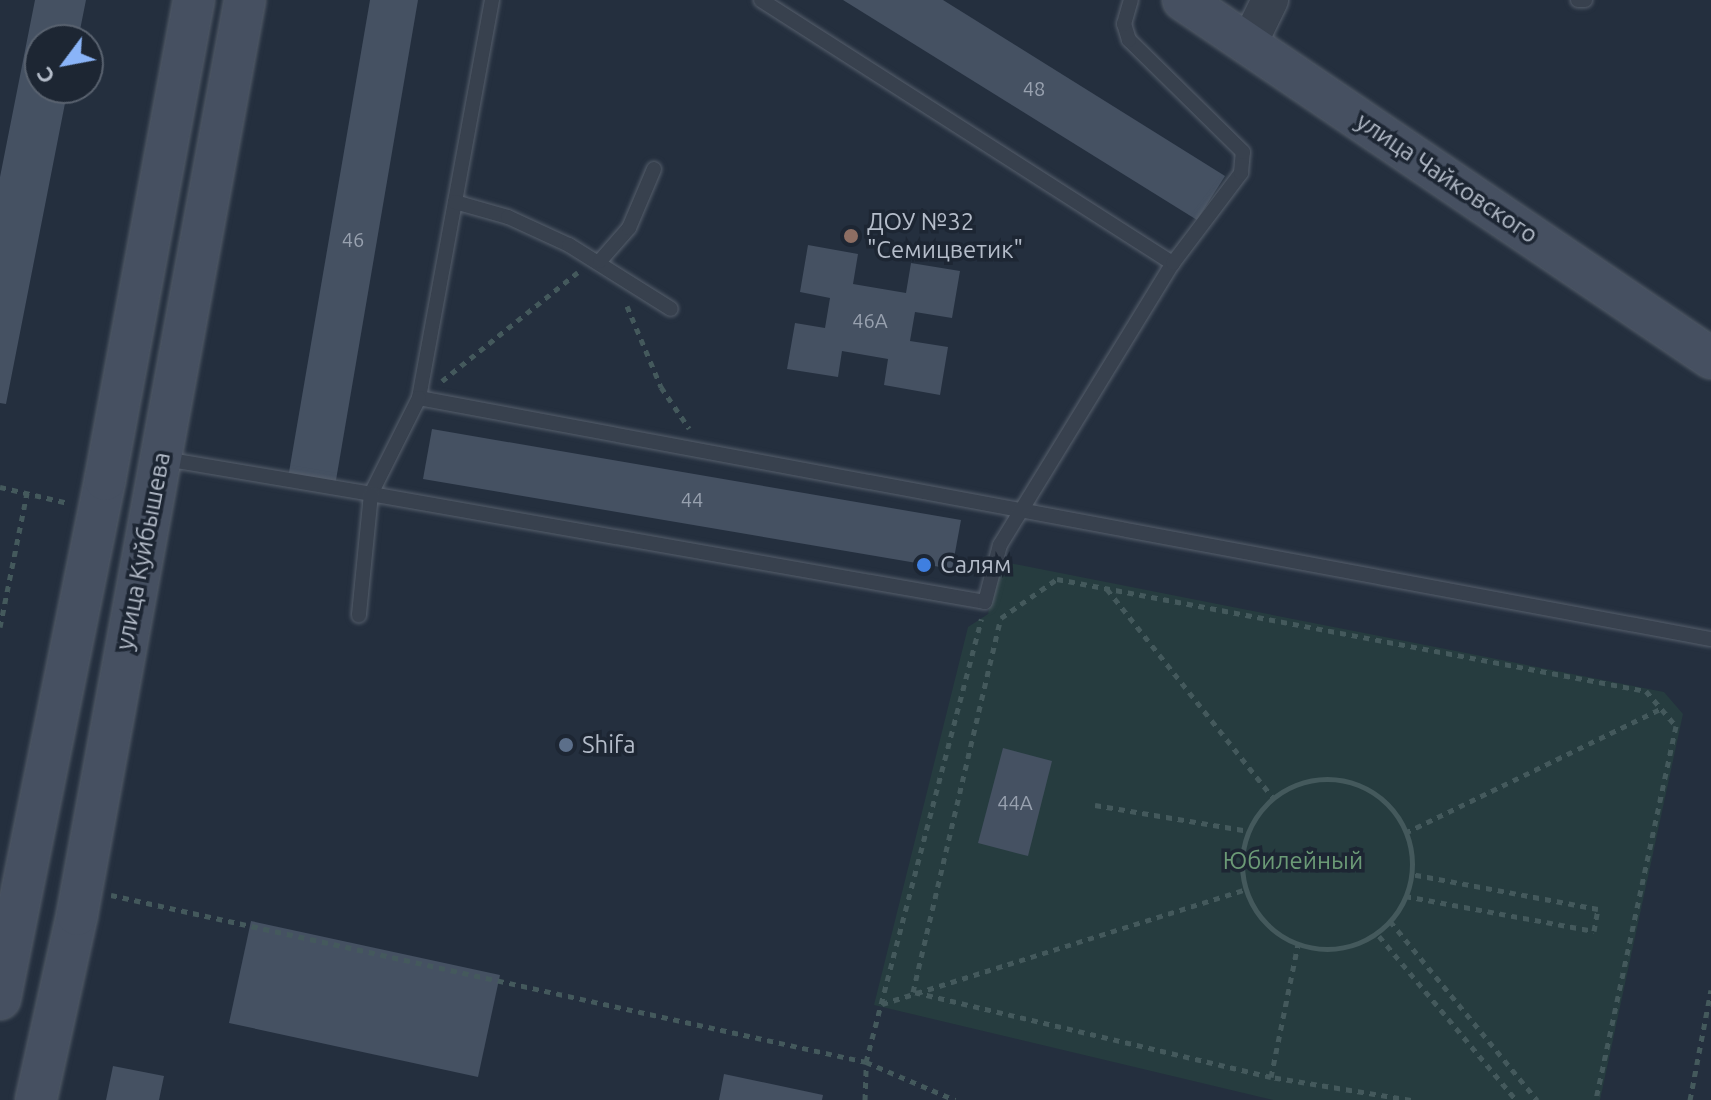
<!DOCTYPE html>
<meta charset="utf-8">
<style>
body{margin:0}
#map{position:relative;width:1711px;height:1100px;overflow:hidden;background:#242f3e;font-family:Ubuntu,sans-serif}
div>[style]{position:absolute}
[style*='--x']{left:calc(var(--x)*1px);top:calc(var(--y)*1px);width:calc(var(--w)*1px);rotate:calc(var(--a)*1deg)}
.green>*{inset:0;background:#263c3f}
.building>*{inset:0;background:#455162}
.path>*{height:5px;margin-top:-2.5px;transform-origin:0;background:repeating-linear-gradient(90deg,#44595c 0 6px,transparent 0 12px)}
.path>.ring{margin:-2.5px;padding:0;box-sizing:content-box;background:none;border:5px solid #44595c;border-radius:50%}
.roads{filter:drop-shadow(0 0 2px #565f6c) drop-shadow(0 0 2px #565f6c)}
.service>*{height:14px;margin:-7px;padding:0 7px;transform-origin:7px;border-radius:7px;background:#38414e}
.tertiary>*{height:36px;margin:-18px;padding:0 18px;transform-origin:18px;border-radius:18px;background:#38414e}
.secondary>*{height:40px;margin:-20px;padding:0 20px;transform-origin:20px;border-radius:20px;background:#465061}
.dots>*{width:22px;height:22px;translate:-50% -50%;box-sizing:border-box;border:4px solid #1d2633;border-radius:50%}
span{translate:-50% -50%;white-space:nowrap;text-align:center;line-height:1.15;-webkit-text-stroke:7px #1d2633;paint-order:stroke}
.number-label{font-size:20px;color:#98a1af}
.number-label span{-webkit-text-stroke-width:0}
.street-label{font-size:24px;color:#b4bcc9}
.poi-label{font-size:24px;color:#b4bcc9}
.left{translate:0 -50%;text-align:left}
.park-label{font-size:24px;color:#6b9a76}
.north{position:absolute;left:24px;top:24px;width:80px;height:80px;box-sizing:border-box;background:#1d2633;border:2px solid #59626f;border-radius:50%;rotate:238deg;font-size:22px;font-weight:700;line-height:32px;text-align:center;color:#b4bcc9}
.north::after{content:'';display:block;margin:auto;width:28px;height:36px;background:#8ab4f8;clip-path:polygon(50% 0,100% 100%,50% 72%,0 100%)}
</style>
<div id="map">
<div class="green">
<div style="clip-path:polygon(999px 561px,1664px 692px,1683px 714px,1600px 1100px,1273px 1100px,874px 1005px,968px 627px,988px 614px)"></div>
</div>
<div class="building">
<div style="clip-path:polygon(35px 0,86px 0,78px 40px,40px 40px,40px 88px,68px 88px,6px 404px,0 403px,0 177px)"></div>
<div style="clip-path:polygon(370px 0,418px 0,335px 486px,288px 478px)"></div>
<div style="clip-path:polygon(843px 0,943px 0,1225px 176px,1197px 220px)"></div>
<div style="clip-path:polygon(808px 245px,858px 254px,853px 284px,906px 293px,911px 263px,960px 271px,952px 318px,915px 312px,910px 341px,948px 347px,940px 395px,884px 385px,888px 359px,842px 351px,838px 377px,787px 369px,795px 323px,825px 328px,830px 298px,800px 292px)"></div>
<div style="clip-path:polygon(432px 429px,961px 520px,952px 569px,423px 479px)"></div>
<div style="clip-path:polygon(1003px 748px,1052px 761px,1028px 856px,978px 843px)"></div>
<div style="clip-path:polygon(251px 921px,500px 975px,478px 1077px,229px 1023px)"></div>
<div style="clip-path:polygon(113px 1066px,164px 1076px,159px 1100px,106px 1100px)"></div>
<div style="clip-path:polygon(724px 1074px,823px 1095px,822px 1100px,719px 1100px)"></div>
</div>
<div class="path">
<div style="--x:627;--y:306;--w:88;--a:67.2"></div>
<div style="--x:661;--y:387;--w:50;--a:55.7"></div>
<div style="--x:442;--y:381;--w:174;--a:-38.7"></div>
<div style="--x:0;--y:487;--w:70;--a:13.2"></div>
<div style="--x:1107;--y:589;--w:267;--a:51.5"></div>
<div style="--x:0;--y:627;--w:137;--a:-78.6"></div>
<div class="ring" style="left:1242px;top:779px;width:165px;height:165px"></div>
<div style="--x:1095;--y:805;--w:156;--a:9.6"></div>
<div style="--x:1405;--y:833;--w:286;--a:-25.9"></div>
<div style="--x:111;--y:895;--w:773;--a:12.47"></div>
<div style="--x:866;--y:1062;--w:97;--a:23.1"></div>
<div style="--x:1405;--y:896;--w:192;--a:10.5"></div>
<div style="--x:1594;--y:931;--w:22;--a:-80"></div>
<div style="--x:1598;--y:909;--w:190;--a:-169.4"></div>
<div style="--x:1390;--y:921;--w:232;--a:50.6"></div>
<div style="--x:1379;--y:936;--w:214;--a:50.1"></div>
<div style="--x:882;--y:1004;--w:382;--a:-17.5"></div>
<div style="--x:1271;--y:1077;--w:136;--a:-78.5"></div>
<div style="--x:865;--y:1100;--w:38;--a:-88"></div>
<div style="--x:866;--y:1062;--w:458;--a:-75.4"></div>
<div style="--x:1411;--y:1100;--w:142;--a:-170.7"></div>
<div style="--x:1271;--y:1077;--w:368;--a:-166.6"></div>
<div style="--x:913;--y:992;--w:384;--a:-76.8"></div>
<div style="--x:1001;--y:618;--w:68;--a:-34.9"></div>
<div style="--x:1057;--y:579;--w:600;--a:10.77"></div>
<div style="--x:1646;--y:691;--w:46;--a:49.4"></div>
<div style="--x:1676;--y:726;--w:382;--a:102.1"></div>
<div style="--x:1690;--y:1100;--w:112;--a:-79.2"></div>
</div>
<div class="roads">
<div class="service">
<div style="--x:492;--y:0;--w:405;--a:100.4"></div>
<div style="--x:419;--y:398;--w:1314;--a:10.57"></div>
<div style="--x:761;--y:0;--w:489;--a:32.6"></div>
<div style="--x:1578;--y:0;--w:7;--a:0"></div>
<div style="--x:455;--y:202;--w:55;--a:15.8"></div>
<div style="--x:508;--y:217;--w:67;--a:24.7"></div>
<div style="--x:569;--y:245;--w:120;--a:32.1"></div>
<div style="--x:600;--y:261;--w:44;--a:-48.7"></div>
<div style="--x:629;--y:228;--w:64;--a:-67"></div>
<div style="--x:419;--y:398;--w:107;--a:116.6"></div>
<div style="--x:371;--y:494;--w:623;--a:9.98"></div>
<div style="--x:985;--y:602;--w:59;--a:-75.3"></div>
<div style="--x:1000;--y:545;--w:331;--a:-58.5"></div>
<div style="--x:1173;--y:263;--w:113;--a:-52.9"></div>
<div style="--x:1241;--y:173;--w:21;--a:-85"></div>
<div style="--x:1243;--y:152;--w:160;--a:-135.5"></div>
<div style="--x:1129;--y:40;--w:17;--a:-107"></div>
<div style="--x:1124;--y:24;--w:25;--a:-74"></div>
<div style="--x:165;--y:459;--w:209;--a:9.6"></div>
<div style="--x:371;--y:494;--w:122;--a:95.7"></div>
</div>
<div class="tertiary">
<div style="--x:1249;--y:43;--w:48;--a:-64"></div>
</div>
<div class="secondary">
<div style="--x:1183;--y:0;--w:638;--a:34.14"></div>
<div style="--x:0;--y:999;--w:530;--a:-78.56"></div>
<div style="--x:105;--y:480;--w:488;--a:-79.5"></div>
<div style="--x:36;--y:1100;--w:189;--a:-77.5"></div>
<div style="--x:77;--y:915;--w:930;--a:-79.6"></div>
</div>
</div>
<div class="dots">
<div style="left:851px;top:236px;background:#8d6e63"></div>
<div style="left:924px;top:565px;background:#3f7fe0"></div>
<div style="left:566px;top:745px;background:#5c6f8a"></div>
</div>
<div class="number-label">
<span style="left:1034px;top:88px">48</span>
<span style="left:353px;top:239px">46</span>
<span style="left:870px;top:320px">46А</span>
<span style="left:692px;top:499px">44</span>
<span style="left:1015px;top:802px">44А</span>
</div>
<div class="street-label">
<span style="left:1447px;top:178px;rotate:34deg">улица Чайковского</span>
<span style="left:143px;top:551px;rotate:-79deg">улица Куйбышева</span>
</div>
<div class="poi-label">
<span class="left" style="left:867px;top:236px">ДОУ №32<br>"Семицветик"</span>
<span class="left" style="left:940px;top:565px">Салям</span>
<span class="left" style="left:582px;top:745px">Shifa</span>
</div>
<div class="park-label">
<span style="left:1293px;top:861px">Юбилейный</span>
</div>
<div class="north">С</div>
</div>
